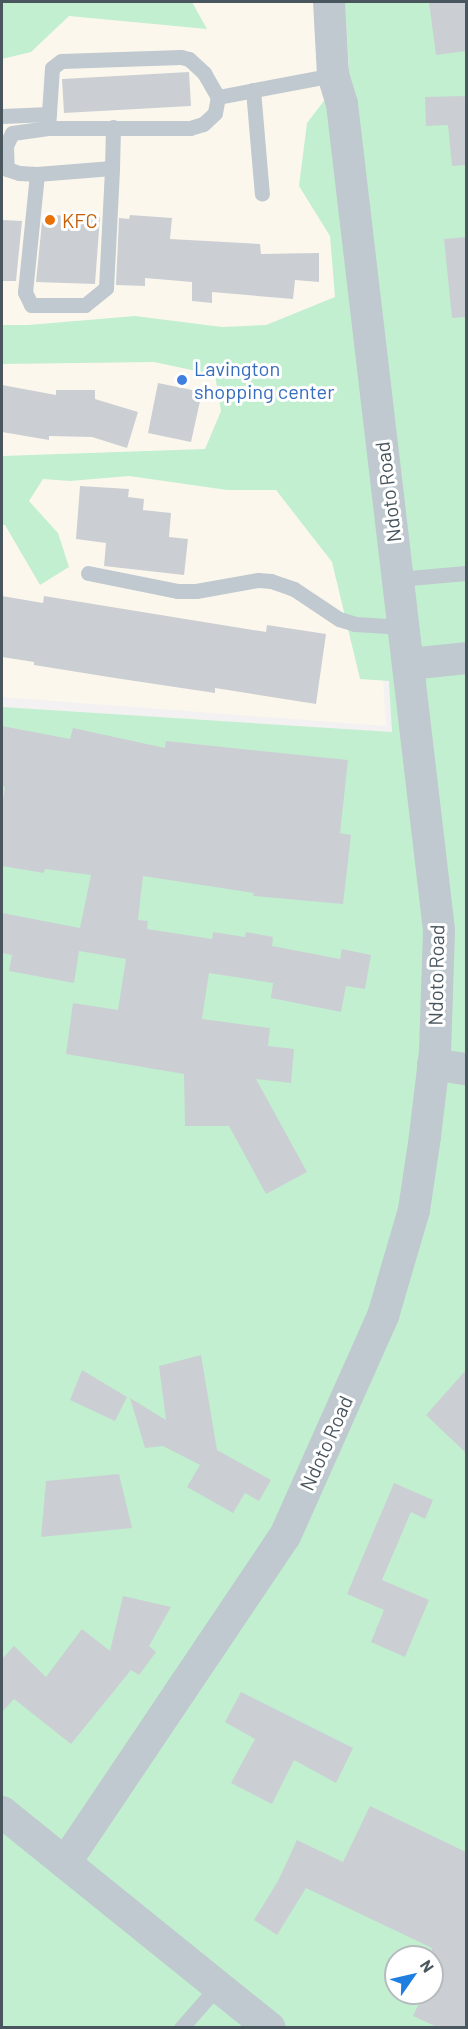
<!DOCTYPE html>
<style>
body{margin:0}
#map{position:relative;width:468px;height:2029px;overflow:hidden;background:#f3f1f1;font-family:Barlow,sans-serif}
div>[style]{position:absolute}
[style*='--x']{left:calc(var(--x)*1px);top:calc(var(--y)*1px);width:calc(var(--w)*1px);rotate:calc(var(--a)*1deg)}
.commercial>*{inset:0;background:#fcf7ed}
.green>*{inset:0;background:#c2efd0}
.building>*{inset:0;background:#cbcfd3}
.lane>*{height:15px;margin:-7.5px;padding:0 7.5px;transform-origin:7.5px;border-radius:7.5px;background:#bfc9cf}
.street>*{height:32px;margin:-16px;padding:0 16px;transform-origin:16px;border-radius:16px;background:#bfc9cf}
.dots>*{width:16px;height:16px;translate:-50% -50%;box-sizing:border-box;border:3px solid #fff;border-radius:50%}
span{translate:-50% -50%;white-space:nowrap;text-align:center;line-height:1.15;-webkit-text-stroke:6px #fff;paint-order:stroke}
.food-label{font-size:20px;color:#c56008}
.left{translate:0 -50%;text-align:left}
.shop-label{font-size:20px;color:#366cbe}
.street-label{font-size:20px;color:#49565e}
.frame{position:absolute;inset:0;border:3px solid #49565e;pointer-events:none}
.north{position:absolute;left:384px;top:1945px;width:60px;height:60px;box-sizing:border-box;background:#fff;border:2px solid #b6bbbf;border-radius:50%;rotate:56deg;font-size:16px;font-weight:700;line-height:24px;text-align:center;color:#49565e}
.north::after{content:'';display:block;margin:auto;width:21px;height:27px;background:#1f7fe0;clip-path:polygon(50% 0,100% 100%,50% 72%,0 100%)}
</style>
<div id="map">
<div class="commercial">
<div style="clip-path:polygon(2px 2px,338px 2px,386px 726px,2px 697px)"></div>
</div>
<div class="green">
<div style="clip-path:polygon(2px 2px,192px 2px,207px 29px,69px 16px,31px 52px,2px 59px)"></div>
<div style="clip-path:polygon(evenodd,345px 2px,466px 2px,466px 2027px,2px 2027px,2px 707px,392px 732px,389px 681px,360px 679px,332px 562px,276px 490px,227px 490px,129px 476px,70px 481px,43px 479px,29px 501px,58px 533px,69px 567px,40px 585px,5px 525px,2px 525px,2px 456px,205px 449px,221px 411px,215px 375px,154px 362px,2px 364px,2px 325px,28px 325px,135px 316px,222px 327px,266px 325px,335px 297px,330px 236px,299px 186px,307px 123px,349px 68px,345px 2px,396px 1957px,432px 1957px,432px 1993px,396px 1993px,396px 1957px)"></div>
</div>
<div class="building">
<div style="clip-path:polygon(429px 2px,466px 2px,466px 51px,436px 55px)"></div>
<div style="clip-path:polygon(189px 72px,191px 106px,64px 113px,62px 79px)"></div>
<div style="clip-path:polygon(466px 96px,466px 165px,452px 166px,448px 125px,426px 126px,425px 97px)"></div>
<div style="clip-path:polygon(49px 215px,100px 217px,95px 284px,36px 282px,42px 222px,49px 222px)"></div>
<div style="clip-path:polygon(130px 215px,172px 218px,170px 239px,260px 244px,261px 254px,319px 253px,319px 282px,295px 280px,293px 299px,212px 292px,212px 303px,192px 301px,192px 282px,145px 278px,145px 286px,116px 285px,119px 218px,129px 219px)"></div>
<div style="clip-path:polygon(2px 220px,22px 221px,16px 281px,2px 281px)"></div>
<div style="clip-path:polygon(466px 237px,466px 317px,452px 318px,444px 239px)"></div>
<div style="clip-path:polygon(158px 383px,202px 392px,191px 442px,148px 433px)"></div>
<div style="clip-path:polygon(2px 385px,56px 395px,56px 390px,95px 390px,95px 399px,138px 412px,127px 448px,92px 437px,49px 436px,49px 440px,2px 432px)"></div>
<div style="clip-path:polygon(80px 486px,129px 489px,128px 497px,144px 499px,143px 510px,171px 513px,169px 537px,188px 539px,184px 575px,104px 566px,106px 543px,76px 539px)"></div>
<div style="clip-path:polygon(2px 596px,43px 603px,44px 596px,266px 632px,267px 625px,326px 634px,316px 704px,215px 688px,215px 693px,115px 678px,34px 665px,34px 662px,2px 657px)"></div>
<div style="clip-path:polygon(2px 726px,70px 739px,73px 728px,165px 748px,166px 741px,348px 760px,340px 833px,351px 835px,343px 904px,253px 896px,254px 893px,143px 876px,138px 920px,148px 921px,147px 929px,212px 939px,213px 932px,245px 937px,246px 932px,273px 937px,272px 946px,340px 959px,342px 949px,371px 955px,365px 989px,346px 986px,341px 1012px,271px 998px,273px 983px,209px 973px,202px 1019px,270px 1028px,268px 1046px,294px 1049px,291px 1083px,256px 1079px,307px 1172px,266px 1194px,229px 1126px,185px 1126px,184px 1074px,66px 1054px,73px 1003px,118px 1010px,126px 959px,79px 951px,74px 983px,9px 971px,12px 955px,2px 953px,2px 913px,80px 928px,91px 875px,45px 869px,44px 873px,2px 866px,2px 805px,5px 787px,2px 786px)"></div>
<div style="clip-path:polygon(201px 1355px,217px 1450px,271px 1480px,259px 1501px,245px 1493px,233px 1513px,187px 1487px,200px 1465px,163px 1446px,145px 1448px,130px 1398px,166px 1420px,159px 1366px)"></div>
<div style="clip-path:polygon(82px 1370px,127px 1397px,115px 1421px,70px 1400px)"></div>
<div style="clip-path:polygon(466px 1370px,466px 1453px,426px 1415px)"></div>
<div style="clip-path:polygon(119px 1474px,132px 1528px,41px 1537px,46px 1481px)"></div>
<div style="clip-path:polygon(394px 1483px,433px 1500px,425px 1519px,411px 1512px,382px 1580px,429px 1600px,405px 1657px,371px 1642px,384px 1610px,347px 1594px)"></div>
<div style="clip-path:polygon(123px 1596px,171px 1607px,149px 1646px,156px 1652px,139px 1675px,131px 1670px,71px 1744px,14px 1699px,2px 1712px,2px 1659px,14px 1646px,46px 1677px,82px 1629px,110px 1651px)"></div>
<div style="clip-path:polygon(241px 1692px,353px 1748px,336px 1783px,294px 1760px,272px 1804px,231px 1783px,255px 1739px,225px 1722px)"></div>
<div style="clip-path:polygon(370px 1806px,466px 1852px,466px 2028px,439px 2028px,413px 2016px,424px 1993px,432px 1993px,432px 1948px,306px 1888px,277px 1935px,254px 1920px,278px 1881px,297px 1840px,343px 1862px)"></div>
</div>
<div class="lane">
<div style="--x:181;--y:57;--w:8;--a:14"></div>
<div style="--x:189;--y:59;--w:21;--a:43"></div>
<div style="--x:204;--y:73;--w:28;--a:60"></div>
<div style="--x:218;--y:97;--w:16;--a:101"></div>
<div style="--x:215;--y:113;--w:16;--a:137"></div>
<div style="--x:203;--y:124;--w:14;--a:163"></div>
<div style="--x:190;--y:128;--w:142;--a:180"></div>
<div style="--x:48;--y:128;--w:60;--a:-86.2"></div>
<div style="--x:52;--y:68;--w:11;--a:-38"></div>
<div style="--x:61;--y:61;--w:120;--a:-1.9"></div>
<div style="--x:253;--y:90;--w:104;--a:85.1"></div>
<div style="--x:218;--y:97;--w:117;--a:-10.8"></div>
<div style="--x:2;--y:116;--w:47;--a:-2.4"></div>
<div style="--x:48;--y:128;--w:36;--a:172"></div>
<div style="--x:12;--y:133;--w:14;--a:115"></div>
<div style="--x:6;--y:146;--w:23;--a:88"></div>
<div style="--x:7;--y:169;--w:13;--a:18"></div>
<div style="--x:19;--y:173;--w:18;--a:3"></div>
<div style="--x:37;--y:174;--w:75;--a:-4.6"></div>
<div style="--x:112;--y:168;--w:41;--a:-88.6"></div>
<div style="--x:37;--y:174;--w:119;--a:95.8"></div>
<div style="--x:25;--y:292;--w:14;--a:65"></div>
<div style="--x:31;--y:305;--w:54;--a:0"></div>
<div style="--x:85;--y:305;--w:27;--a:-39"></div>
<div style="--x:106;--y:288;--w:120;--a:-87.1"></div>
<div style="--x:88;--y:573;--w:92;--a:11.3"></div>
<div style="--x:178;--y:591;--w:18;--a:0"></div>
<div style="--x:196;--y:591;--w:63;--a:-10.1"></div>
<div style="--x:258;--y:580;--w:13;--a:4"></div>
<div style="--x:271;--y:581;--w:24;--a:19"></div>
<div style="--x:294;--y:589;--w:54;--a:33.7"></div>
<div style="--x:339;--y:619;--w:17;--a:17"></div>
<div style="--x:355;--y:624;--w:49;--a:3.5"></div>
<div style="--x:398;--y:579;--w:68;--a:-5"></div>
<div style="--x:181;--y:2028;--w:56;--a:-48.6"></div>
</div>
<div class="street">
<div style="--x:410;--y:664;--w:56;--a:-6.1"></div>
<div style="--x:433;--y:1064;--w:33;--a:9"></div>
<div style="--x:2;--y:1812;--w:344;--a:38.9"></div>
<div style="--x:65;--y:1863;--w:394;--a:-56.1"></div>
<div style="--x:285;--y:1536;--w:241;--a:-66"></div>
<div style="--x:383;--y:1316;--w:110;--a:-73.7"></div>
<div style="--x:414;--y:1210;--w:75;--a:-81.5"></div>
<div style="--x:425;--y:1136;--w:85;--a:-83.2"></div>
<div style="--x:435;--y:1052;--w:122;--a:-88.1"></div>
<div style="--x:439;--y:930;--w:832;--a:-96.7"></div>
<div style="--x:342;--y:104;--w:30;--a:-107"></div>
<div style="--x:333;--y:75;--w:73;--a:-93.1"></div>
</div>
<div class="dots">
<div style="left:50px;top:220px;background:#e8710a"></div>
<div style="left:182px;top:380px;background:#3f7fe0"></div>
</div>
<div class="food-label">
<span class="left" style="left:62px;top:220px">KFC</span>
</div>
<div class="shop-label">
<span class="left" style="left:194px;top:380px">Lavington<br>shopping center</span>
</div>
<div class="street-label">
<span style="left:388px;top:492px;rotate:-97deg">Ndoto Road</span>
<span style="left:436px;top:975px;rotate:-89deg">Ndoto Road</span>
<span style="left:326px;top:1443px;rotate:-66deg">Ndoto Road</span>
</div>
<div class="frame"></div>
<div class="north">N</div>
</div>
